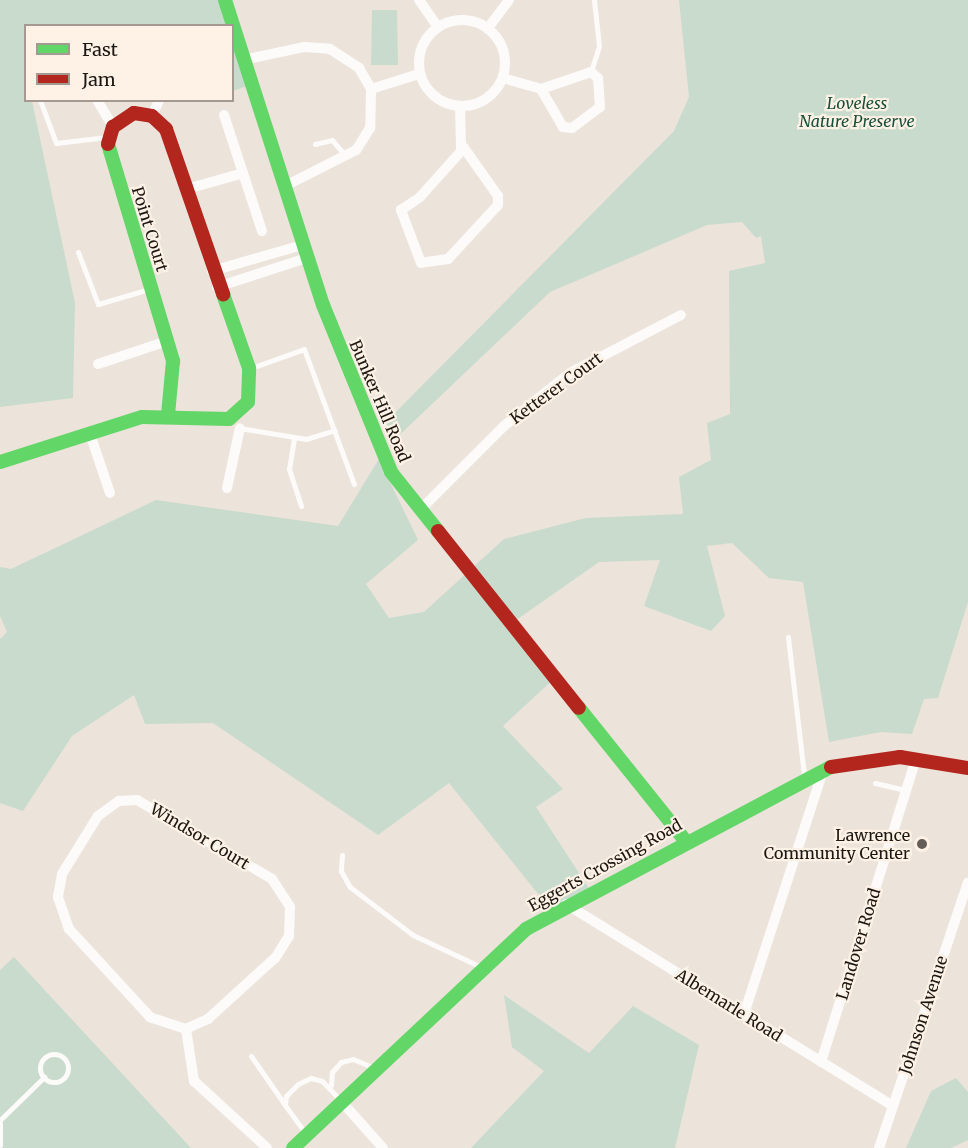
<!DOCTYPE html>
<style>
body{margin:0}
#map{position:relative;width:968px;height:1148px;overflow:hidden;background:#ece3db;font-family:Merriweather,serif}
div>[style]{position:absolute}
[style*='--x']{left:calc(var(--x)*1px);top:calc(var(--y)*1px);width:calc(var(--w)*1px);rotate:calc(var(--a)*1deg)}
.green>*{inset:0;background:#c8dbcd}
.lane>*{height:5px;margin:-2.5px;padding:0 2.5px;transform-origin:2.5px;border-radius:2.5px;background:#fcfbfa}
.lane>.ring{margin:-2.5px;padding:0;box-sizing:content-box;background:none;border:5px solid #fcfbfa;border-radius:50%}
.street>*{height:10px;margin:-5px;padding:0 5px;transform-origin:5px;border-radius:5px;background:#fcfbfa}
.street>.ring{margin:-5px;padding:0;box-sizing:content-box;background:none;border:10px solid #fcfbfa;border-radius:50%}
.fast>*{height:14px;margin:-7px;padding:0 7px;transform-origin:7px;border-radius:7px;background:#63d668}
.jam>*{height:14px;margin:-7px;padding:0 7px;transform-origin:7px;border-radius:7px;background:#b3261e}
.dots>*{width:16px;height:16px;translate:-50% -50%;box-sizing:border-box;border:3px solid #fef1e5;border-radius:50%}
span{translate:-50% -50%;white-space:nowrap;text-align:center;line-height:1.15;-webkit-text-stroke:4.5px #fef1e5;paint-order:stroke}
.park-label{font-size:16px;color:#184f3a;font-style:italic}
.street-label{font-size:16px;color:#1c1712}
.poi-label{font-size:16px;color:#1c1712}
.right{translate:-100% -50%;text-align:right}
.legend{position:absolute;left:24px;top:24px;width:210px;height:78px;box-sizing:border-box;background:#fef1e5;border:2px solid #a49a91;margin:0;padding:8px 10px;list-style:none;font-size:18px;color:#1c1712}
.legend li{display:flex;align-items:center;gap:12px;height:30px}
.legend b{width:30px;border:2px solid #a49a91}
</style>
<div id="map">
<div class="green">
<div style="clip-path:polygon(0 0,223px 0,231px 25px,26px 26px,26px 100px,32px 101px,75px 303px,73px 398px,0 407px)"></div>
<div style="clip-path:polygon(679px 0,968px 0,968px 602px,938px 698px,924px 699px,912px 734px,881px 732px,829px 742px,803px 582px,769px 578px,732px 543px,707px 546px,725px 616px,711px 631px,644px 606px,660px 560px,599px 562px,512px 623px,557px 676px,503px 726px,563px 789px,536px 807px,592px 893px,555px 915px,449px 783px,378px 835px,213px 723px,145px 724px,134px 695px,72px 736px,23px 811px,0 803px,0 639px,7px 632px,0 616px,0 567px,11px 569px,156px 500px,338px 526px,379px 459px,418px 540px,366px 584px,389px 618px,424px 612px,504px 539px,586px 518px,683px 514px,679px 477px,711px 460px,707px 423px,730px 414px,729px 271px,765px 263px,761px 236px,756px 238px,742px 222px,707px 225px,550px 292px,390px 444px,382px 426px,674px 131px,689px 97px)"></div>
<div style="clip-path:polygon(372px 10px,397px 10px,398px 65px,371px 65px)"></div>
<div style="clip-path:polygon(232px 31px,250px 85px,233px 91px,232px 91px)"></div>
<div style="clip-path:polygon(14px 957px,191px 1148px,0 1148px,0 970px)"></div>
<div style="clip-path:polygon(504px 995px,589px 1053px,633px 1006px,699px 1045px,675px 1148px,471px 1148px,544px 1071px,512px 1047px)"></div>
<div style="clip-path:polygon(956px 1078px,968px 1092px,968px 1140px,951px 1148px,906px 1148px,931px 1091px)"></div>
</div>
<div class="lane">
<div style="--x:591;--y:71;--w:26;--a:-72"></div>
<div style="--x:599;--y:46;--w:46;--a:-96.2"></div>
<div style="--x:40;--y:100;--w:46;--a:69.6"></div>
<div style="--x:56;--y:143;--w:51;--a:-6.7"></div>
<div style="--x:315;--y:144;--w:17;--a:-13"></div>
<div style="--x:332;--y:140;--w:21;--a:49"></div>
<div style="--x:78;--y:252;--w:56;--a:69"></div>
<div style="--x:98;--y:304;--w:53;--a:-16.4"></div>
<div style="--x:251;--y:368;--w:56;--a:-19.7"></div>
<div style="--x:304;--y:349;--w:144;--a:69.7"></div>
<div style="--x:240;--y:428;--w:67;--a:9.5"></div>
<div style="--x:306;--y:439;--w:30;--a:-17"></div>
<div style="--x:294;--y:438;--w:31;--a:99"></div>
<div style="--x:289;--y:469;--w:39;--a:72"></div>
<div style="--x:788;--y:637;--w:139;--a:83.4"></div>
<div style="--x:875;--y:783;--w:31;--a:13"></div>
<div style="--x:342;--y:855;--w:16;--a:94"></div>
<div style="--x:341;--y:871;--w:18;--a:61"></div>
<div style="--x:350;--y:887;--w:79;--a:37.3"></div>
<div style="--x:413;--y:935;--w:77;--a:25.2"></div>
<div class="ring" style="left:40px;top:1054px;width:23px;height:23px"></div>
<div style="--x:251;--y:1056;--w:60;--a:55.2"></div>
<div style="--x:331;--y:1085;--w:13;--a:-86"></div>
<div style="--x:332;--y:1072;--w:13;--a:-48"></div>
<div style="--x:341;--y:1062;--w:12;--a:-14"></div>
<div style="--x:353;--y:1059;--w:25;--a:23"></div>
<div style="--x:0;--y:1120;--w:62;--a:-44.3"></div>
<div style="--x:0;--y:1123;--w:22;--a:90"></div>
<div style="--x:306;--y:1134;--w:36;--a:-126"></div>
<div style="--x:285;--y:1105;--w:9;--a:-84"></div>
<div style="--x:286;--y:1096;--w:17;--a:-45"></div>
<div style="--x:298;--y:1084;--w:14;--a:-25"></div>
<div style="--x:311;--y:1078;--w:11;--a:15"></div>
<div style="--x:322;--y:1081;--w:28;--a:46"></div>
</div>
<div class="street">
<div style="--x:419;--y:0;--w:33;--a:55"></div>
<div class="ring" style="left:419px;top:20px;width:76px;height:76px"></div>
<div style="--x:488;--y:28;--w:35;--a:-53"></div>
<div style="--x:243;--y:60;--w:62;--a:-12"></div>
<div style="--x:304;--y:47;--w:26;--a:4"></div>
<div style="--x:330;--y:49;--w:35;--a:33"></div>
<div style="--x:359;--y:68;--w:24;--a:60"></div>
<div style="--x:371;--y:89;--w:39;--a:91"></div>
<div style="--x:370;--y:128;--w:26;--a:122"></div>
<div style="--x:356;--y:150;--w:82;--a:153.1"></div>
<div style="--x:591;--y:72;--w:9;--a:41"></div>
<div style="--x:598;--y:78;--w:29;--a:86"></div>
<div style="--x:600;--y:107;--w:35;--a:143"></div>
<div style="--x:572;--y:128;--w:9;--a:-174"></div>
<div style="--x:563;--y:127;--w:44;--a:-120.1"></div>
<div style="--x:541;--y:89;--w:53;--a:-18.8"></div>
<div style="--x:503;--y:78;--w:40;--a:16"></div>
<div style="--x:371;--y:89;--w:50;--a:-17.4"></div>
<div style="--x:97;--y:100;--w:31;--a:59"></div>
<div style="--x:460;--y:106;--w:42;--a:88.6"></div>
<div style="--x:224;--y:115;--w:61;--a:71.9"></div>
<div style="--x:152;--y:116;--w:17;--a:-66"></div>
<div style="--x:464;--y:148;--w:59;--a:54.7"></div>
<div style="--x:498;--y:196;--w:9;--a:90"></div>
<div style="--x:498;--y:205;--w:74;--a:132.8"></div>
<div style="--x:448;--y:259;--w:27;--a:172"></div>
<div style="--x:421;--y:263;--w:57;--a:-110.7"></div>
<div style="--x:401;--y:210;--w:23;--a:-34"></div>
<div style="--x:420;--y:197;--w:66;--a:-48.1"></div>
<div style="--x:187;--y:189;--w:58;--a:-15.9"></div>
<div style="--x:243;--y:173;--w:61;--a:71.9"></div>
<div style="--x:212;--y:271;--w:94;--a:-16.1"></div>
<div style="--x:217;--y:287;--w:95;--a:-17.9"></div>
<div style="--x:98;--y:364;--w:73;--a:-18.4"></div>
<div style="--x:90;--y:434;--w:62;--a:71.3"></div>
<div style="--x:227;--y:488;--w:61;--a:-77.8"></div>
<div style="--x:421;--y:509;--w:117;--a:-45"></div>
<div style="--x:504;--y:426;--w:85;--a:-38.8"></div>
<div style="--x:570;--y:373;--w:125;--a:-27.6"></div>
<div style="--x:137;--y:800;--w:156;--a:30.3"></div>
<div style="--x:272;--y:879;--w:33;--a:57"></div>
<div style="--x:290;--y:907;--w:29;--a:92"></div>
<div style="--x:289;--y:936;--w:26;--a:122"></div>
<div style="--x:275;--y:958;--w:91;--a:137.7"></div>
<div style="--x:208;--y:1019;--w:24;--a:156"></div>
<div style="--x:186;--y:1029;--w:38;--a:-162"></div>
<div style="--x:150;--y:1017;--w:120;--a:-132.6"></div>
<div style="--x:69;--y:929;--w:34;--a:-109"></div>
<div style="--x:58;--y:897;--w:23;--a:-80"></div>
<div style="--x:62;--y:874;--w:68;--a:-58.2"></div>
<div style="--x:98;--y:816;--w:26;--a:-36"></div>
<div style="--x:119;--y:801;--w:18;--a:-3"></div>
<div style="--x:566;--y:904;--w:384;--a:31.7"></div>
<div style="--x:744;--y:1014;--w:259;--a:-72"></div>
<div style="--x:186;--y:1029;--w:53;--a:81.3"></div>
<div style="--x:194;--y:1081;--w:99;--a:42.5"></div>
<div style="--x:821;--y:1062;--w:318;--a:-72.6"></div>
<div style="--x:342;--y:1102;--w:62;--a:48.3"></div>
<div style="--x:879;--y:1148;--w:280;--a:-71.5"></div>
</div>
<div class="fast">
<div style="--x:225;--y:0;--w:320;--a:72.2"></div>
<div style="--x:323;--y:305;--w:180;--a:67.8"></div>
<div style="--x:391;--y:472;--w:75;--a:51.5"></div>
<div style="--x:108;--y:144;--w:227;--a:73.3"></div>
<div style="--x:173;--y:361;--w:54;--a:95.3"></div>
<div style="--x:0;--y:462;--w:149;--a:-17.6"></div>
<div style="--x:142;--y:417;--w:87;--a:1.3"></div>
<div style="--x:229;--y:419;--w:25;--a:-42"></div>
<div style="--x:248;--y:402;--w:34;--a:-88"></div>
<div style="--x:249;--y:368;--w:78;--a:-109.4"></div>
<div style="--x:579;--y:708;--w:168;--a:51.3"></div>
<div style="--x:293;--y:1148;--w:320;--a:-43.2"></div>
<div style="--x:526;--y:929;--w:345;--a:-28"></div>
</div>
<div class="jam">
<div style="--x:108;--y:144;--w:18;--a:-74"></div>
<div style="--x:113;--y:127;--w:25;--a:-34"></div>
<div style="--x:134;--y:113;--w:18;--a:9"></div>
<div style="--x:152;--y:116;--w:19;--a:43"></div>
<div style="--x:166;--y:129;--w:175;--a:70.9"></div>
<div style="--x:438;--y:531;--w:226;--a:51.5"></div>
<div style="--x:831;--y:767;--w:70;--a:-8.2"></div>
<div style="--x:900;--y:757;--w:69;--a:9.2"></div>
</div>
<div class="dots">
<div style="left:922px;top:844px;background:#655e58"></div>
</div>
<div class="park-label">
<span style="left:857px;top:112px">Loveless<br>Nature Preserve</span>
</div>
<div class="street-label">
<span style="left:150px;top:229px;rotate:73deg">Point Court</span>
<span style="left:556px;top:388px;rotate:-36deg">Ketterer Court</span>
<span style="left:380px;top:401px;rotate:67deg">Bunker Hill Road</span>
<span style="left:200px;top:836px;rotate:31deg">Windsor Court</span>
<span style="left:605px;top:865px;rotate:-29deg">Eggerts Crossing Road</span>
<span style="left:858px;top:944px;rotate:-73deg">Landover Road</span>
<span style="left:729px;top:1005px;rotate:32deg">Albemarle Road</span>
<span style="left:923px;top:1015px;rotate:-72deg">Johnson Avenue</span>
</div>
<div class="poi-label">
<span class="right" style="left:910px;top:844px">Lawrence<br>Community Center</span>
</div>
<ul class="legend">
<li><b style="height:8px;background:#63d668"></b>Fast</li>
<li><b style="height:8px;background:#b3261e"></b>Jam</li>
</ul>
</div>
